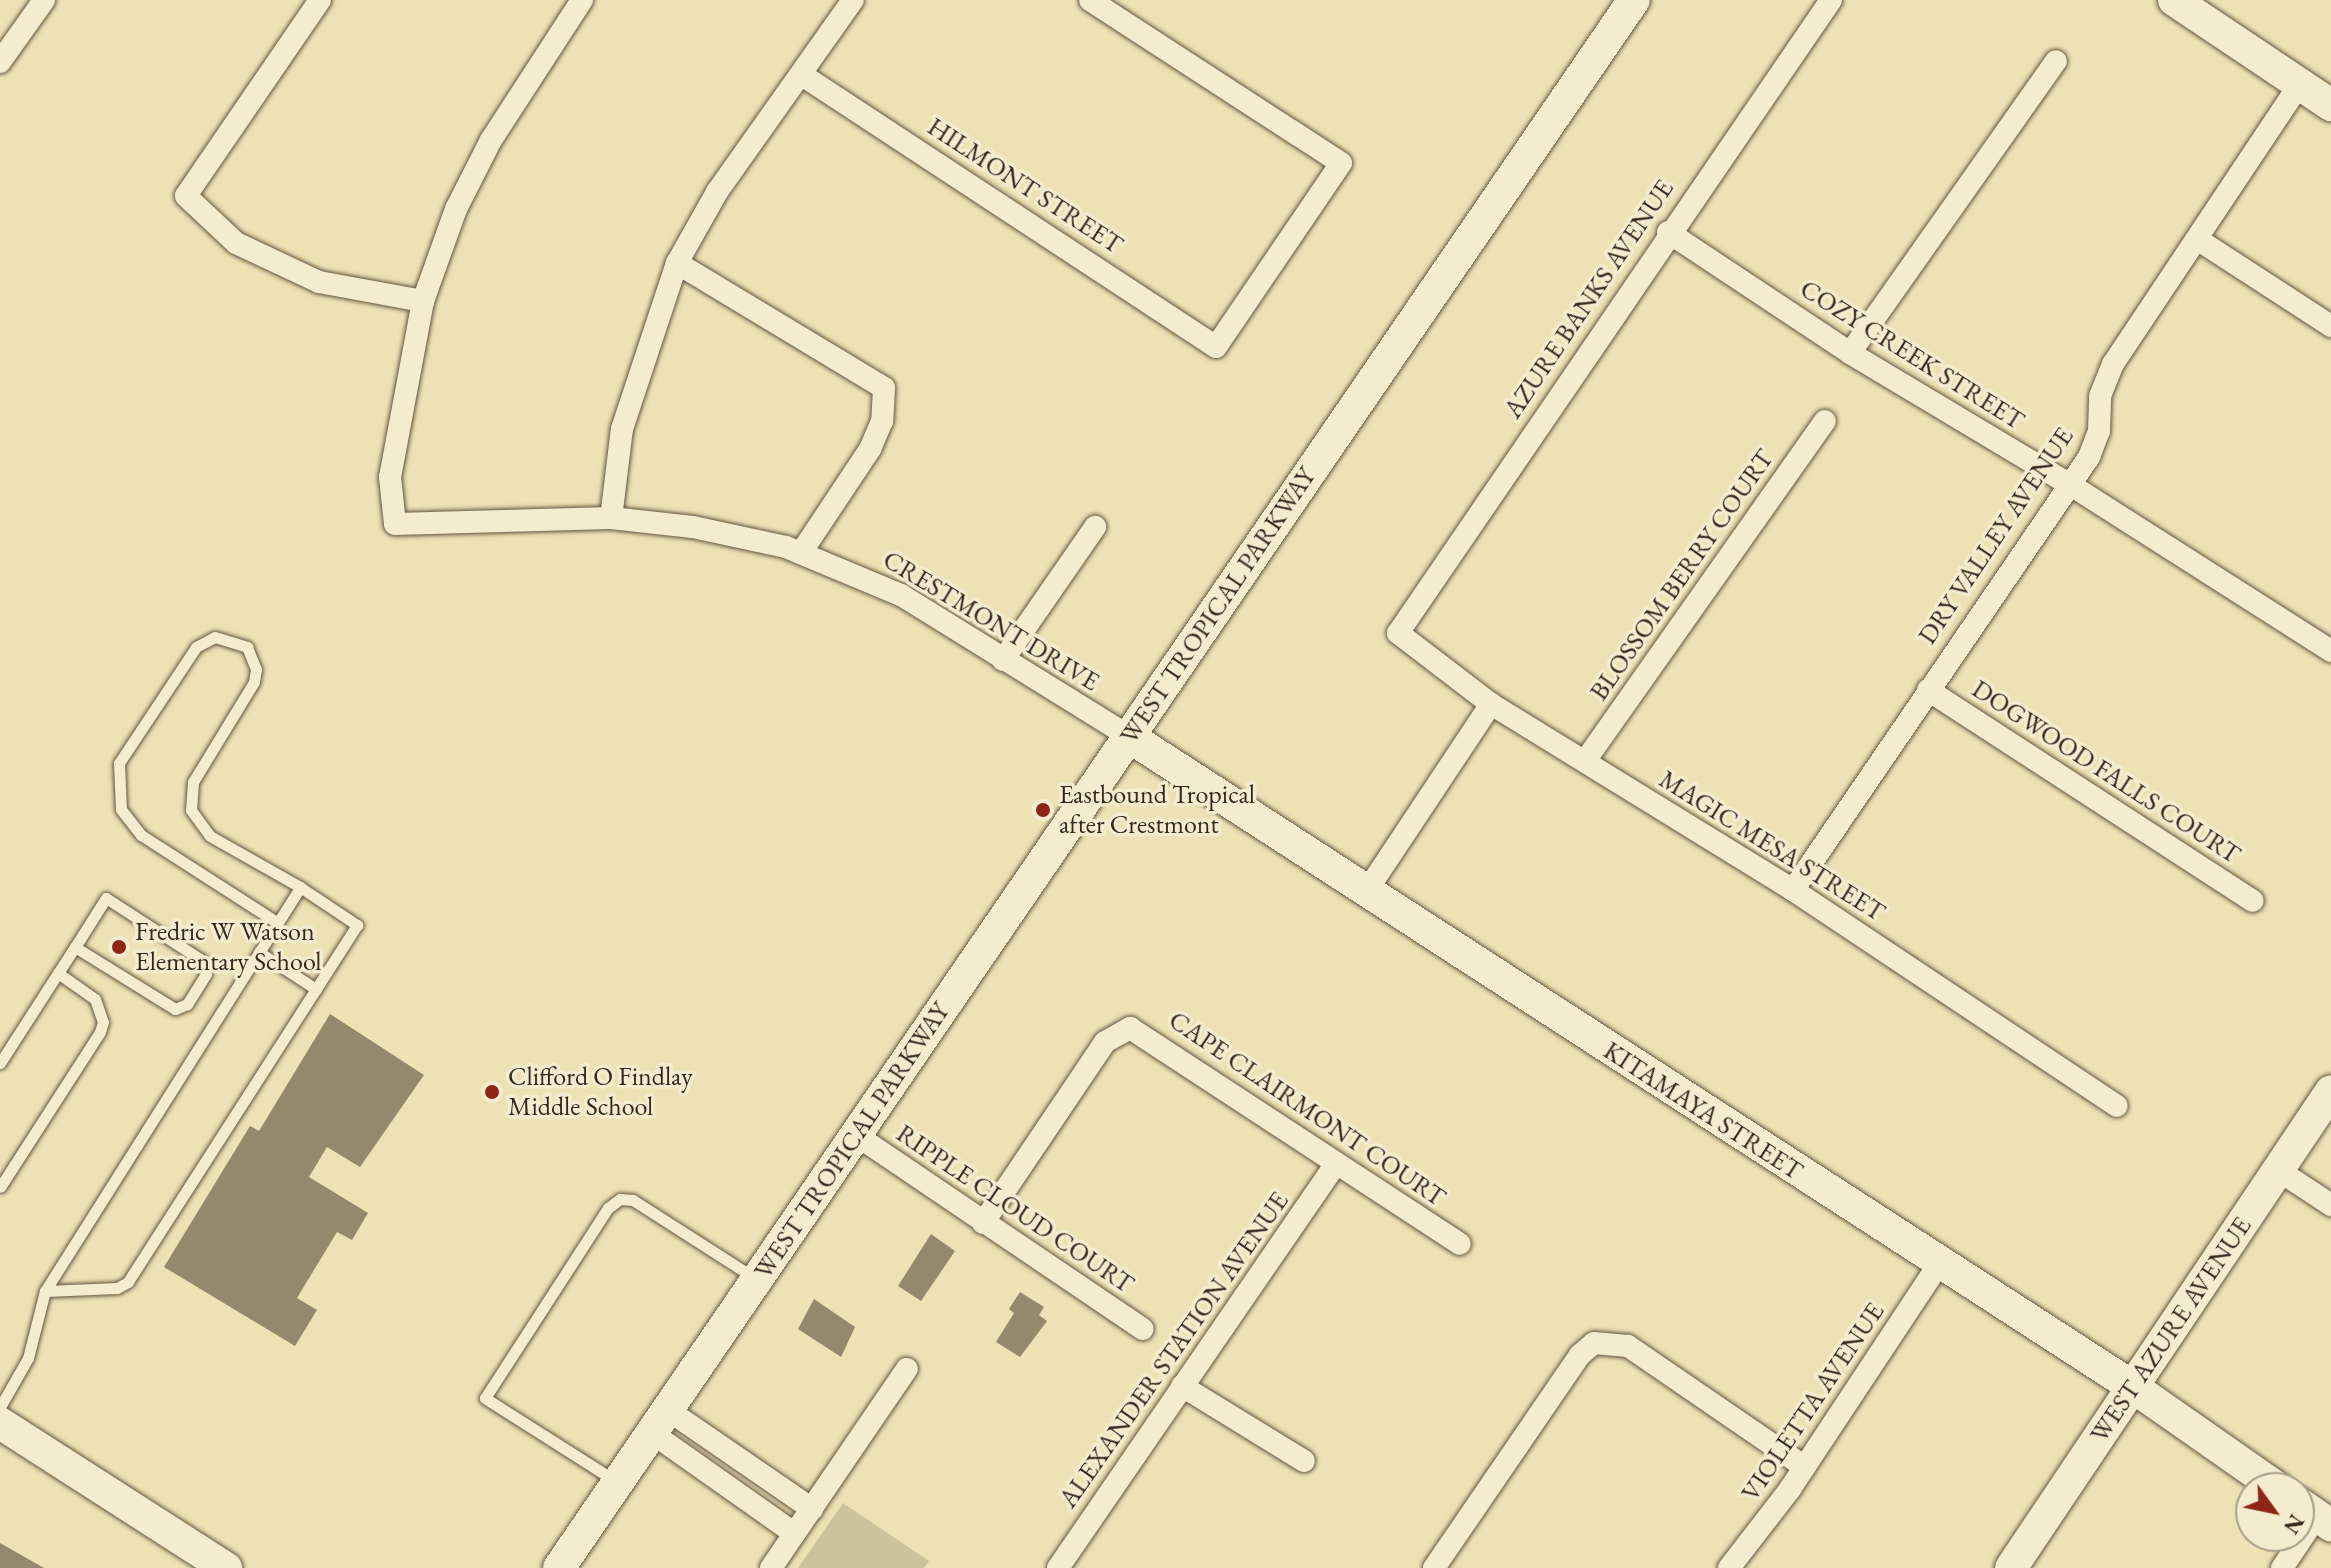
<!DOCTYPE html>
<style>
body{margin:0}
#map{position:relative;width:2331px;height:1568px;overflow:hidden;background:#ede1b5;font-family:"EB Garamond",serif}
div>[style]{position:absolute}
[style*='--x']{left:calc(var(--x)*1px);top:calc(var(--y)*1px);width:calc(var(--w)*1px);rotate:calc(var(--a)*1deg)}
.green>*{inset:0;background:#cec29c}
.building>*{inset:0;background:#95886d}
.roads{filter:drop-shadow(0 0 2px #645644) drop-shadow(0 0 2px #645644)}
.lane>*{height:11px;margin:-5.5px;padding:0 5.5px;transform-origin:5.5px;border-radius:5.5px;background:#f3eccf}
.street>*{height:22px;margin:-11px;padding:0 11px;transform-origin:11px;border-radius:11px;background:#f3eccf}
.secondary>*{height:32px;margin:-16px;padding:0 16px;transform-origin:16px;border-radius:16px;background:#f3eccf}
.dots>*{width:22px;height:22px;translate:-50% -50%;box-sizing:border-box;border:4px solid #f3eccf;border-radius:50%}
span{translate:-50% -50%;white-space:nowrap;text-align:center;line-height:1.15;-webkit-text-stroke:7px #f3eccf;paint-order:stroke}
.street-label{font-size:26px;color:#36281f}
.poi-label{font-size:26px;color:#36281f}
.left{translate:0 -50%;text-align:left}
.north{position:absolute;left:2235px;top:1472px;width:80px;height:80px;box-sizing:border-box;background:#f3eccf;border:2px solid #a79e89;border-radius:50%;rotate:123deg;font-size:22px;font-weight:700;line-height:32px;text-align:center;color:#36281f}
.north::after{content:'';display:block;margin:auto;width:28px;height:36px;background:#8f2418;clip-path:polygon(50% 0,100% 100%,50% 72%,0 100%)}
</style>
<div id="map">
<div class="green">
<div style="clip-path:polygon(843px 1503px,929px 1561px,924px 1568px,798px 1568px)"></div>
</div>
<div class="building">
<div style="clip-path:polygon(330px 1014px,424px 1075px,360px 1167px,327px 1147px,309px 1177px,368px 1213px,352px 1240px,337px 1232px,297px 1298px,317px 1310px,295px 1346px,164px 1267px,250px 1126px,259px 1131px)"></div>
<div style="clip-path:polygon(931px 1234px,955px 1251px,921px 1301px,898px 1286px)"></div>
<div style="clip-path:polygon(1020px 1292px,1044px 1307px,1039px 1315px,1047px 1321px,1020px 1357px,996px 1342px,1014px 1313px,1009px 1309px)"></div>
<div style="clip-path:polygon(814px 1299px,855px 1327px,841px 1357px,798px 1329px)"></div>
<div style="clip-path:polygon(0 1543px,44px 1568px,0 1568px)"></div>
</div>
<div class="roads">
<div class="lane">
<div style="--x:278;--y:923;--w:163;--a:-147.3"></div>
<div style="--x:141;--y:835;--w:33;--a:-128"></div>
<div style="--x:121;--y:809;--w:46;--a:-92.5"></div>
<div style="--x:119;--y:763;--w:139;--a:-56.4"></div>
<div style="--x:196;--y:647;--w:21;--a:-28"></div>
<div style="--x:215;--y:637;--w:34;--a:17"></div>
<div style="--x:247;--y:647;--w:24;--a:68"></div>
<div style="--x:256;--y:669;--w:13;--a:99"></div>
<div style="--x:254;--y:682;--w:117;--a:121.4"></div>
<div style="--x:193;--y:782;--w:28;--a:94"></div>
<div style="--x:191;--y:810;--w:32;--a:54"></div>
<div style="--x:210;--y:836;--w:103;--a:29.5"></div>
<div style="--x:259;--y:952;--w:68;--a:33"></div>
<div style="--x:58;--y:973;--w:31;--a:-57"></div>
<div style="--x:75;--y:947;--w:58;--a:-57.7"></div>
<div style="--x:106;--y:898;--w:116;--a:33"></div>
<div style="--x:203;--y:961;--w:13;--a:77"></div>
<div style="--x:206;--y:974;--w:36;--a:122"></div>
<div style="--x:187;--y:1004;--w:13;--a:157"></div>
<div style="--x:175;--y:1009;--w:118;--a:-148.2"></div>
<div style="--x:0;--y:1063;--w:107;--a:-57.2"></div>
<div style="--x:58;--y:973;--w:45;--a:35.1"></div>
<div style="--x:95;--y:999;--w:24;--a:71"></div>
<div style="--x:103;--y:1022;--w:10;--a:107"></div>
<div style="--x:100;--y:1032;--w:184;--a:122.8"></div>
<div style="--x:0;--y:1407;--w:56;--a:-60.3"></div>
<div style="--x:28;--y:1358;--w:69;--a:-75.8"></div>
<div style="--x:45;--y:1291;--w:478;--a:-57.7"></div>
<div style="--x:300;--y:887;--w:69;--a:33.7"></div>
<div style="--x:357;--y:925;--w:424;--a:122.7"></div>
<div style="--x:128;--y:1282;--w:13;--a:151"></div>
<div style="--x:117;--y:1288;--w:72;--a:177.6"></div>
<div style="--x:614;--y:1480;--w:153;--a:-147.6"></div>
<div style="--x:485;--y:1398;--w:226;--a:-57.1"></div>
<div style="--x:608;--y:1208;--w:15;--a:-37"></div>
<div style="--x:620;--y:1199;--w:13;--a:4"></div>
<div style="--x:633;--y:1200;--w:143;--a:32.7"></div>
</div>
<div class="street">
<div style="--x:320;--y:0;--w:237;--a:124.4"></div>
<div style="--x:186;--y:196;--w:69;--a:43.2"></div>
<div style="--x:236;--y:243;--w:92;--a:25.2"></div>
<div style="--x:319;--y:282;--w:106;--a:10.4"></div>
<div style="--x:582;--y:0;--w:167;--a:123"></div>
<div style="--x:491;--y:140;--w:77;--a:116.9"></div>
<div style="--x:456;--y:209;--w:98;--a:109.7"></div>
<div style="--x:423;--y:301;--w:179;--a:100.6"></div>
<div style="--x:390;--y:477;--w:47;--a:83.9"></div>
<div style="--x:395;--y:524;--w:216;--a:-1.6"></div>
<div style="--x:611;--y:518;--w:82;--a:6.3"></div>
<div style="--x:693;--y:527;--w:95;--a:12.1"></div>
<div style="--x:786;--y:547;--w:125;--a:22.7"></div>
<div style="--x:901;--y:595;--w:267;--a:31.8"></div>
<div style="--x:1831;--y:0;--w:767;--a:124.37"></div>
<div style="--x:1398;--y:633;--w:117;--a:37.4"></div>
<div style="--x:1491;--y:704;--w:355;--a:31.6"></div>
<div style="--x:1793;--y:890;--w:389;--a:33.7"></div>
<div style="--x:0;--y:62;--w:76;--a:-54.6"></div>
<div style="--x:802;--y:75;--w:495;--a:33.3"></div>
<div style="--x:1216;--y:347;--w:222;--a:-55.8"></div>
<div style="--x:1341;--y:163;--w:299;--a:-147"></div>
<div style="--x:1668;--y:232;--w:219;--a:33.6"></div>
<div style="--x:1850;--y:353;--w:255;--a:30.9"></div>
<div style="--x:2069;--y:484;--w:311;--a:32.5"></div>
<div style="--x:2197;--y:239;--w:160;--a:33"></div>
<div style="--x:677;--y:263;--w:242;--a:31.1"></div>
<div style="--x:884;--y:388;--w:33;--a:93"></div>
<div style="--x:882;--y:421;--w:30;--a:113"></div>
<div style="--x:870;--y:449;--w:125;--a:123.6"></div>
<div style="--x:1850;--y:353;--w:357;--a:-54.8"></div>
<div style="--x:611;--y:518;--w:90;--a:-83"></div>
<div style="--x:622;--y:429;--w:175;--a:-71.7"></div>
<div style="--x:677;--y:263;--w:81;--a:-60.6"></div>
<div style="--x:717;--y:192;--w:235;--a:-54.7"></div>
<div style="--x:1003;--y:660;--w:162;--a:-55.3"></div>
<div style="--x:1928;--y:690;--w:387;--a:33"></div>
<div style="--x:1585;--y:761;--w:416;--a:-54.8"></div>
<div style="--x:1793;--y:890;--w:525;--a:-55.64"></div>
<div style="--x:2089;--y:457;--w:28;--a:-69"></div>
<div style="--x:2099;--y:431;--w:35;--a:-88"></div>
<div style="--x:2100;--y:396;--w:35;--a:-68"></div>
<div style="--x:2113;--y:364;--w:337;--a:-56.3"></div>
<div style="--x:1366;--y:892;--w:226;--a:-56.4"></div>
<div style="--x:856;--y:1135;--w:346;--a:34.1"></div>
<div style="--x:2278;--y:1170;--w:64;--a:33.4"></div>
<div style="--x:983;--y:1223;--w:218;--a:-56"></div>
<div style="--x:1105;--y:1042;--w:29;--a:-29"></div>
<div style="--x:1130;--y:1028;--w:394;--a:33.2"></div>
<div style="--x:1182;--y:1386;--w:143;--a:31.6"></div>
<div style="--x:668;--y:1410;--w:175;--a:34.5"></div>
<div style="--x:652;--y:1433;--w:174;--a:35.2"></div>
<div style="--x:771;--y:1568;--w:241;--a:-55.7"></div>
<div style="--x:1058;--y:1568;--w:490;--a:-55.5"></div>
<div style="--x:1434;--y:1568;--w:258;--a:-55.6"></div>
<div style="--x:1580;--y:1355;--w:18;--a:-41"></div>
<div style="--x:1594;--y:1343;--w:34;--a:5"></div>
<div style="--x:1628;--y:1346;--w:214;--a:34.4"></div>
<div style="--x:1729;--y:1568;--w:100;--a:-52.3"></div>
<div style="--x:1790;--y:1489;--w:270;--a:-56.5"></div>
<div style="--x:2282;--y:1568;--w:63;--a:-56.1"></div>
</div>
<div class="secondary">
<div style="--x:2174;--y:0;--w:189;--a:33.8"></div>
<div style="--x:1128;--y:736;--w:1197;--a:32.93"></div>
<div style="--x:2133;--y:1387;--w:176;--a:35"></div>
<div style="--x:0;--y:1423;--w:269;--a:32.7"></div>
<div style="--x:2299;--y:1503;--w:39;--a:35"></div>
<div style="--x:559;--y:1568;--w:1901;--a:-55.57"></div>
<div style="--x:2011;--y:1568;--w:574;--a:-56.14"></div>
</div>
</div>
<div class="dots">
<div style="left:1043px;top:810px;background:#8f2418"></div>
<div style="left:119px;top:947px;background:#8f2418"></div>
<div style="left:492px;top:1092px;background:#8f2418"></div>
</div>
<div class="street-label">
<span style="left:1025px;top:186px;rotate:33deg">HILMONT STREET</span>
<span style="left:1589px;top:299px;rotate:-56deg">AZURE BANKS AVENUE</span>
<span style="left:1912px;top:355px;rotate:32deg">COZY CREEK STREET</span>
<span style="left:1996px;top:536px;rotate:-56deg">DRY VALLEY AVENUE</span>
<span style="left:1682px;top:575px;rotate:-55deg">BLOSSOM BERRY COURT</span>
<span style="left:1218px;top:606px;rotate:-56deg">WEST TROPICAL PARKWAY</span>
<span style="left:991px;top:621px;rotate:31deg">CRESTMONT DRIVE</span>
<span style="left:2106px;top:772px;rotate:33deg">DOGWOOD FALLS COURT</span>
<span style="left:1772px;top:846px;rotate:32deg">MAGIC MESA STREET</span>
<span style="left:1307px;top:1109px;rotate:34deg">CAPE CLAIRMONT COURT</span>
<span style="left:1703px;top:1111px;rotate:33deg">KITAMAYA STREET</span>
<span style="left:852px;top:1141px;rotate:-56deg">WEST TROPICAL PARKWAY</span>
<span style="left:1015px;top:1209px;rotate:34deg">RIPPLE CLOUD COURT</span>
<span style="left:2171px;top:1330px;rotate:-56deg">WEST AZURE AVENUE</span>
<span style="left:1174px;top:1350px;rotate:-55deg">ALEXANDER STATION AVENUE</span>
<span style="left:1813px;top:1402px;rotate:-56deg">VIOLETTA AVENUE</span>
</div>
<div class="poi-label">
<span class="left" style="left:1059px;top:810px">Eastbound Tropical<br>after Crestmont</span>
<span class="left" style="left:135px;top:947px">Fredric W Watson<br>Elementary School</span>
<span class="left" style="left:508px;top:1092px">Clifford O Findlay<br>Middle School</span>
</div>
<div class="north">N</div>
</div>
